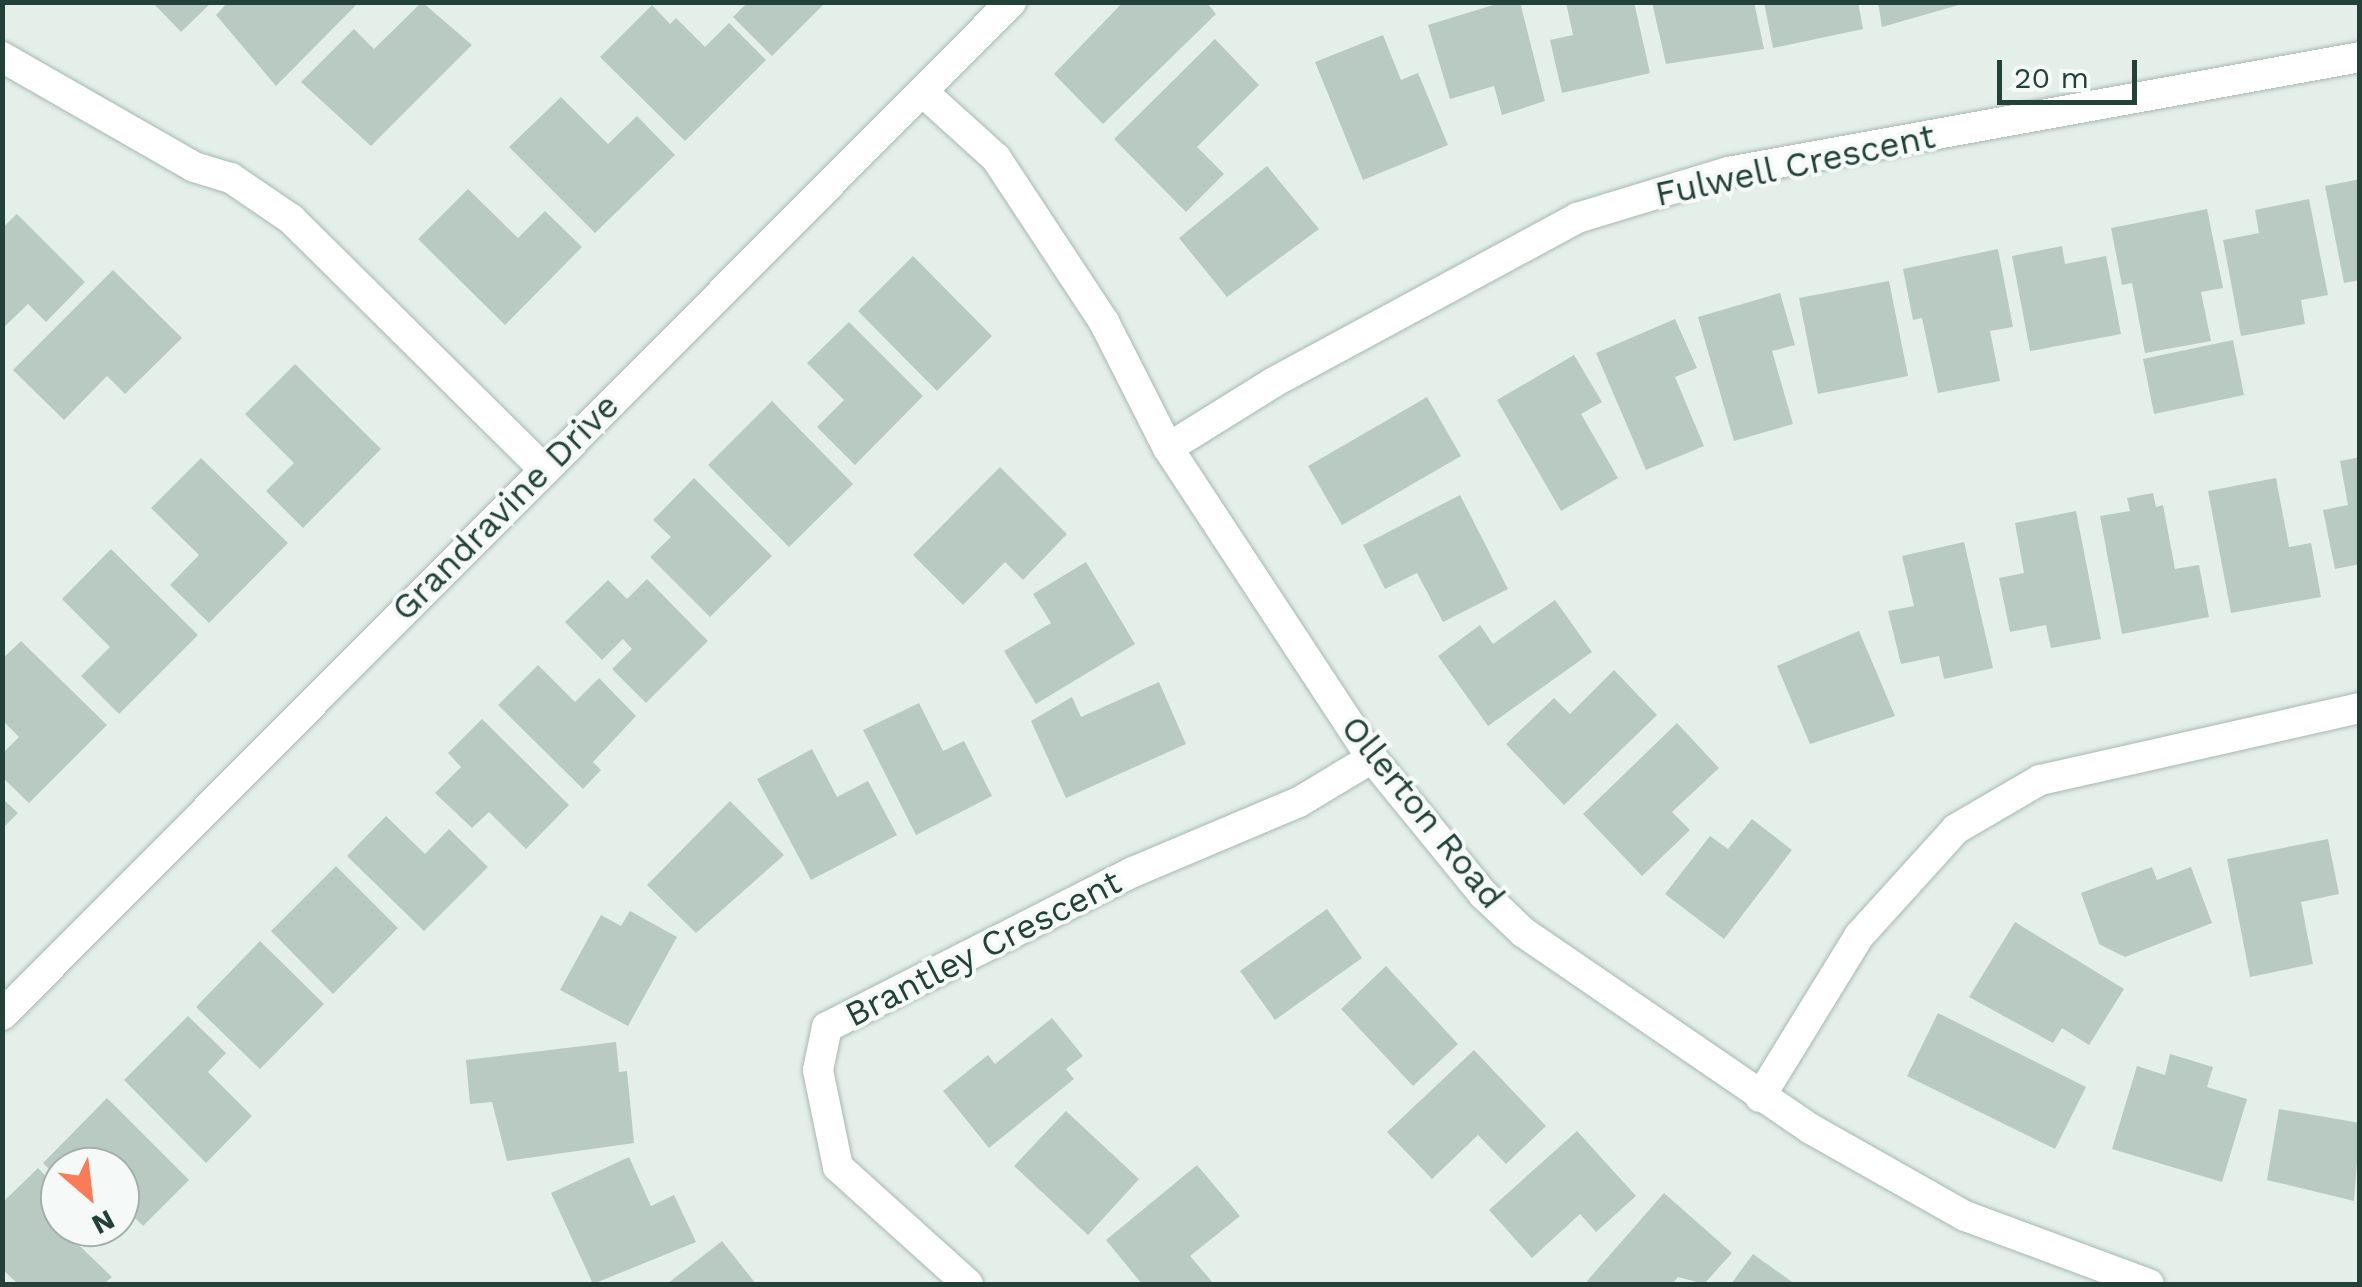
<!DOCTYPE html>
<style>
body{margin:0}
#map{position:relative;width:2362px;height:1287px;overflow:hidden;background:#e4efea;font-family:"Work Sans",sans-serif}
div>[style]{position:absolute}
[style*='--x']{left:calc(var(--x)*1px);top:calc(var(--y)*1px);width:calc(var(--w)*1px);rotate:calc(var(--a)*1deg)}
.building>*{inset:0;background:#b9cac3}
.roads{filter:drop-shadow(0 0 2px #a6b8b1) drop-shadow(0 0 2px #a6b8b1)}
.street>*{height:30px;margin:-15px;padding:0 15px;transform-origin:15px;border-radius:15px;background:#fff}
.secondary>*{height:30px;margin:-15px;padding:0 15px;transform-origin:15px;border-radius:15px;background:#fff}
span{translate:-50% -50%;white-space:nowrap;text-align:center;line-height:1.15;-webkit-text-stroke:8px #f5faf8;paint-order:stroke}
.street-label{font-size:35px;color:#224239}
.frame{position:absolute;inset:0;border:5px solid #224239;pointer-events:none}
.north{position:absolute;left:40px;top:1147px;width:100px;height:100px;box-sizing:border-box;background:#f5faf8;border:2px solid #a1b0ac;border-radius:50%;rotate:152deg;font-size:28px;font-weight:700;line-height:40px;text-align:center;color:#224239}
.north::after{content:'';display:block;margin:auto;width:35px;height:45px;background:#fa7c56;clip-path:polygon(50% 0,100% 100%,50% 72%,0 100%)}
.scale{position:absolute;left:1997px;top:60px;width:140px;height:45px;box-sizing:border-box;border:5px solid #224239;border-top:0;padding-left:12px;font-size:30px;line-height:35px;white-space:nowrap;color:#224239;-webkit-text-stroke:8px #f5faf8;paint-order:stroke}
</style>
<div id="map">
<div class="building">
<div style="clip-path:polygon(152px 2px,212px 2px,181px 32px)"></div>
<div style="clip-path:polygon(228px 2px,359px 2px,276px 86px,216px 15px)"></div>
<div style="clip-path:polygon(422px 2px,472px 45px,371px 146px,301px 82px,354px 29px,374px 49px)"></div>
<div style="clip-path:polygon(748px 2px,826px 2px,772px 56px,733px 17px)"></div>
<div style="clip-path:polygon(1123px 2px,1206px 2px,1216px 14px,1103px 124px,1054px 74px)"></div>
<div style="clip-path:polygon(1503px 2px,1520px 2px,1545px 101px,1502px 115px,1494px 86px,1450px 99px,1428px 25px)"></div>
<div style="clip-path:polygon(1566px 2px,1634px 2px,1650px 73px,1562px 93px,1550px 40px,1573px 35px)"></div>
<div style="clip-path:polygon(1652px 2px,1754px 2px,1764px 49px,1666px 64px)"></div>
<div style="clip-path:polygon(1764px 2px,1858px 2px,1863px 29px,1773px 48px)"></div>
<div style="clip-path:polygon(1878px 2px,1961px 2px,1962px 4px,1882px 27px)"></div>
<div style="clip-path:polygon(652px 5px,670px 24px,676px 18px,705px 47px,729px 23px,766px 60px,685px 141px,600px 57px)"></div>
<div style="clip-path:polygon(1383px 35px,1401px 80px,1418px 73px,1448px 145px,1363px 180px,1315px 62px)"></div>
<div style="clip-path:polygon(1215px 39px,1259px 85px,1197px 147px,1224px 174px,1186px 212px,1114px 139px)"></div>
<div style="clip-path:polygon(561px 97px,608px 144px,637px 116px,675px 155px,595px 233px,509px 147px)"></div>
<div style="clip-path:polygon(1267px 166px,1319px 229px,1227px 297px,1179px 238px)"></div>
<div style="clip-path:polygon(2360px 179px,2360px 280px,2344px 283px,2325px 186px)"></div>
<div style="clip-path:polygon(468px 189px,518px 238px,545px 211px,582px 247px,505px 325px,418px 239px)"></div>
<div style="clip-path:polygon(2309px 199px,2328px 295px,2301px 300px,2305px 324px,2241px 336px,2223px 240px,2259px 233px,2255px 210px)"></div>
<div style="clip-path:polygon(2207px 209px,2223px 288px,2201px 292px,2211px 341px,2145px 353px,2132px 283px,2122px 285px,2111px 228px)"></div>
<div style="clip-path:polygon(17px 214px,85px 282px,46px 322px,28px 304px,2px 329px,2px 228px)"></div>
<div style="clip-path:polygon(2062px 246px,2065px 264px,2106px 256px,2121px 334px,2030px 351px,2012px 256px)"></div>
<div style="clip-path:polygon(1998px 249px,2013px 327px,1990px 331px,2000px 381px,1938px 393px,1922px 318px,1913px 320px,1903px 269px)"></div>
<div style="clip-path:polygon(913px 256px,992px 336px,937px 391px,858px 311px)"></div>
<div style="clip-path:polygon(113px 270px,182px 338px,125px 394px,107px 376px,64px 420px,13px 370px)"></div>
<div style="clip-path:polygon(1889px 281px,1908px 376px,1818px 394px,1799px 298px)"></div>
<div style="clip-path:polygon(1780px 293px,1795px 345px,1772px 351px,1793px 424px,1734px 441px,1698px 317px)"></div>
<div style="clip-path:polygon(1675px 319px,1697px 368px,1675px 377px,1704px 446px,1646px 470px,1596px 353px)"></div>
<div style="clip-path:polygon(849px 322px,923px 396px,855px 465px,817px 427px,844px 400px,807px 363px)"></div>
<div style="clip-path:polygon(2233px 340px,2244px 395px,2154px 414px,2143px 359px)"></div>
<div style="clip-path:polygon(1574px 355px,1602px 402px,1581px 414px,1618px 478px,1561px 511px,1497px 400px)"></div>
<div style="clip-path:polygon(295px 364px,381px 449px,303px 528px,266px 491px,294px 463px,245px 414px)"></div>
<div style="clip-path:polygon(1427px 397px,1461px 456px,1342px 525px,1308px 466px)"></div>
<div style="clip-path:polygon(772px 401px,853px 484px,789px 547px,708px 465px)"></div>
<div style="clip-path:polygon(2360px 457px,2360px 564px,2335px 569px,2323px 510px,2348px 505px,2340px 461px)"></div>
<div style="clip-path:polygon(201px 458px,288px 543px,209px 623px,170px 585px,199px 555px,151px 508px)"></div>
<div style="clip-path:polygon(1000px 467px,1067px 534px,1023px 580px,1005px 562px,963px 605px,913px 555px)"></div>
<div style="clip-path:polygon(694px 478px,772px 556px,710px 617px,650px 557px,671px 537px,653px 520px)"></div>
<div style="clip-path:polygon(2276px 478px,2289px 547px,2311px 543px,2321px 597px,2231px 613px,2208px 491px)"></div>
<div style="clip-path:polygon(2153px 493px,2156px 507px,2163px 505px,2175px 569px,2199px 565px,2209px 617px,2122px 634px,2100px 516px,2130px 511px,2127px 498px)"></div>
<div style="clip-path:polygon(1460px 495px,1508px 589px,1443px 622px,1417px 573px,1385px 589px,1363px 545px)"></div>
<div style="clip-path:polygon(2076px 511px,2101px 639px,2051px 648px,2046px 625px,2010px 632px,1999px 578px,2024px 573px,2015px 523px)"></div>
<div style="clip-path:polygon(1964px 542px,1993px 668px,1944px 679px,1939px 656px,1901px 664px,1888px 611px,1914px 606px,1902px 556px)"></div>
<div style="clip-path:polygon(111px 549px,198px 635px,119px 714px,81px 676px,110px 647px,62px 599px)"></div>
<div style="clip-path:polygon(1086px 562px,1135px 644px,1036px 704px,1004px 651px,1051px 623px,1033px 594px)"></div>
<div style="clip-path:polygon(647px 579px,708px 641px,646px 703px,612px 669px,632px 649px,623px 639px,602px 660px,565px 622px,608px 580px,627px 599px)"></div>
<div style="clip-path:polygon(1555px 600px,1592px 652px,1488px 726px,1438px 656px,1480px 625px,1493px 644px)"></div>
<div style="clip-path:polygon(1859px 631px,1895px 716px,1810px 744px,1777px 666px)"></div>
<div style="clip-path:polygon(21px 641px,107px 725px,29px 803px,2px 777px,2px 754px,19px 737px,2px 720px,2px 659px)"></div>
<div style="clip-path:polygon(538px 665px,575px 702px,599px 678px,636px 716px,593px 762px,601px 770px,583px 789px,498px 705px)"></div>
<div style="clip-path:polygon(1614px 670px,1657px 715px,1564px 805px,1506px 744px,1554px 698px,1570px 714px)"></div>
<div style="clip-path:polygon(1159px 682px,1186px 744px,1066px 798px,1031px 721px,1072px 697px,1081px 717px)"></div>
<div style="clip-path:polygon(919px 703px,943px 751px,964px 741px,992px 796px,916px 835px,863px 730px)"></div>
<div style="clip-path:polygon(482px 719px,569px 805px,526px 849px,489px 812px,472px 828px,435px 793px,461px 767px,448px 753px)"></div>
<div style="clip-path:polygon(1677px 723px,1719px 768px,1672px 812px,1690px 830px,1642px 876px,1583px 814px)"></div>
<div style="clip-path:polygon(812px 749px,837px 797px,868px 781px,897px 835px,811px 880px,757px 779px)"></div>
<div style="clip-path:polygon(2px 798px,18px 813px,2px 829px)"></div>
<div style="clip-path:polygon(730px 801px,784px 855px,696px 933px,647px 885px)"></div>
<div style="clip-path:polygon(386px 816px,425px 854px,449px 829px,488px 867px,424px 931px,347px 856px)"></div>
<div style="clip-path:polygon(1752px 819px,1792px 850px,1724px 939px,1665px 894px,1710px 836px,1728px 849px)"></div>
<div style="clip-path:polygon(2328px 839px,2339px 894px,2301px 902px,2313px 964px,2250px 977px,2227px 859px)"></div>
<div style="clip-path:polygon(336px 866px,398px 928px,333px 994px,271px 931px)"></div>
<div style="clip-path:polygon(2152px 867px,2157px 880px,2191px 867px,2212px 923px,2125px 957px,2099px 944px,2081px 893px)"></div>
<div style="clip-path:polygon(1327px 909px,1362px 958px,1275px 1020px,1240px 971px)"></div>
<div style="clip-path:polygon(630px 911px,677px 937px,628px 1026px,560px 990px,601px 915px,621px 926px)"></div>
<div style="clip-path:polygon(2015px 922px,2124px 989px,2089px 1045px,2062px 1028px,2053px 1043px,1969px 997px)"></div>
<div style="clip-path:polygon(260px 941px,324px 1004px,260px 1069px,196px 1007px)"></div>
<div style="clip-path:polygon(1386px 966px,1458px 1044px,1413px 1086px,1341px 1009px)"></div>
<div style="clip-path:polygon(1938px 1013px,2086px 1087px,2055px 1149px,1907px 1076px)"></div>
<div style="clip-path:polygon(188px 1016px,226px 1053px,208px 1072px,252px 1116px,206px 1163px,124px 1080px)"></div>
<div style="clip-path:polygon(1052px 1018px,1083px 1056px,1066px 1069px,1074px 1079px,989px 1148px,943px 1091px,988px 1055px,995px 1064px)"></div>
<div style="clip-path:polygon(616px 1042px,619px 1072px,627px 1071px,634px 1143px,507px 1161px,492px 1102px,470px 1104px,466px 1060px)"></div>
<div style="clip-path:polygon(1474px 1050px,1546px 1126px,1506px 1164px,1478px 1135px,1432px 1179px,1387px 1132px)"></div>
<div style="clip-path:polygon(2170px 1054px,2213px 1067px,2207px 1087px,2247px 1099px,2222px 1182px,2112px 1149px,2137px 1066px,2165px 1075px)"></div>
<div style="clip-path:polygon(107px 1098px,189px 1180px,143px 1226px,120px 1203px,120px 1167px,60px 1167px,60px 1180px,43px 1163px)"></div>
<div style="clip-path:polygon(2279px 1109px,2360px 1123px,2354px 1201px,2267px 1180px)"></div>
<div style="clip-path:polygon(1066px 1111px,1139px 1179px,1088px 1235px,1014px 1166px)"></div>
<div style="clip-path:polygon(1577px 1131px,1636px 1196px,1596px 1232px,1580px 1214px,1532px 1258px,1489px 1210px)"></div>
<div style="clip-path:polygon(629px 1157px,651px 1206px,674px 1195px,696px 1242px,593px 1284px,551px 1193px)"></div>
<div style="clip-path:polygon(1197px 1165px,1240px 1216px,1190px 1256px,1214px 1284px,1142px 1284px,1106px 1240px)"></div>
<div style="clip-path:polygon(38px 1168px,60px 1191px,60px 1227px,112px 1277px,104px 1284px,18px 1284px,2px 1269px,2px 1203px)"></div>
<div style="clip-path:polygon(1664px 1193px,1732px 1253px,1704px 1284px,1678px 1277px,1672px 1284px,1591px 1284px,1587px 1281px)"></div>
<div style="clip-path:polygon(722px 1241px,756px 1284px,667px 1284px)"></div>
<div style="clip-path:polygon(1753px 1254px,1795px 1284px,1731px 1284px)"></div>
</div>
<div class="roads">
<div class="street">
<div style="--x:2;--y:57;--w:221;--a:29.8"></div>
<div style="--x:194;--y:167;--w:39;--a:17"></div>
<div style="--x:231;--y:178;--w:73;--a:34.3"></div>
<div style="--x:291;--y:219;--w:353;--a:44.7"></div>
<div style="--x:924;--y:93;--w:97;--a:42.1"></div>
<div style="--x:996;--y:158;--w:196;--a:56.6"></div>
<div style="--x:1104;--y:322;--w:141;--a:63.1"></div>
<div style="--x:1168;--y:448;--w:371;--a:56.7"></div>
<div style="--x:1372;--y:758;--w:176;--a:50.8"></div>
<div style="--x:1483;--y:894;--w:55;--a:43.5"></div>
<div style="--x:1523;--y:932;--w:349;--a:34.4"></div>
<div style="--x:1811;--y:1129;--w:177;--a:29.5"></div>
<div style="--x:1965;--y:1216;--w:196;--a:20.3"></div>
<div style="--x:1168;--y:448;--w:125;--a:-31.9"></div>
<div style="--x:1274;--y:382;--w:345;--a:-28.4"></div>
<div style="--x:1577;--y:218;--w:158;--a:-16.9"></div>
<div style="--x:1728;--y:172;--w:642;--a:-10.31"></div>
<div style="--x:1760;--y:1097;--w:189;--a:-58.4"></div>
<div style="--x:1859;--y:936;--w:144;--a:-47.8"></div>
<div style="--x:1956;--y:829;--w:97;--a:-30.3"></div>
<div style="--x:2040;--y:780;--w:328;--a:-12.7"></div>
<div style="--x:968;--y:1284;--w:175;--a:-138"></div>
<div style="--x:838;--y:1167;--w:99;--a:-101.7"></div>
<div style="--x:818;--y:1070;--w:44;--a:-78.2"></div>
<div style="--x:827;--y:1027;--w:343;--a:-26.9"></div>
<div style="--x:1133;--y:872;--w:180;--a:-22.9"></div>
<div style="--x:1299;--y:802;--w:85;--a:-31.1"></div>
</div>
<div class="secondary">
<div style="--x:2;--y:1015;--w:1430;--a:-45.11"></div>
</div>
</div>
<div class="street-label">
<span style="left:1795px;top:165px;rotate:-12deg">Fulwell Crescent</span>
<span style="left:505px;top:507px;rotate:-45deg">Grandravine Drive</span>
<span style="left:1423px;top:812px;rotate:51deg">Ollerton Road</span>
<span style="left:983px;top:948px;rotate:-27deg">Brantley Crescent</span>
</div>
<div class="frame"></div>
<div class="north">N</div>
<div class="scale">20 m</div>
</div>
